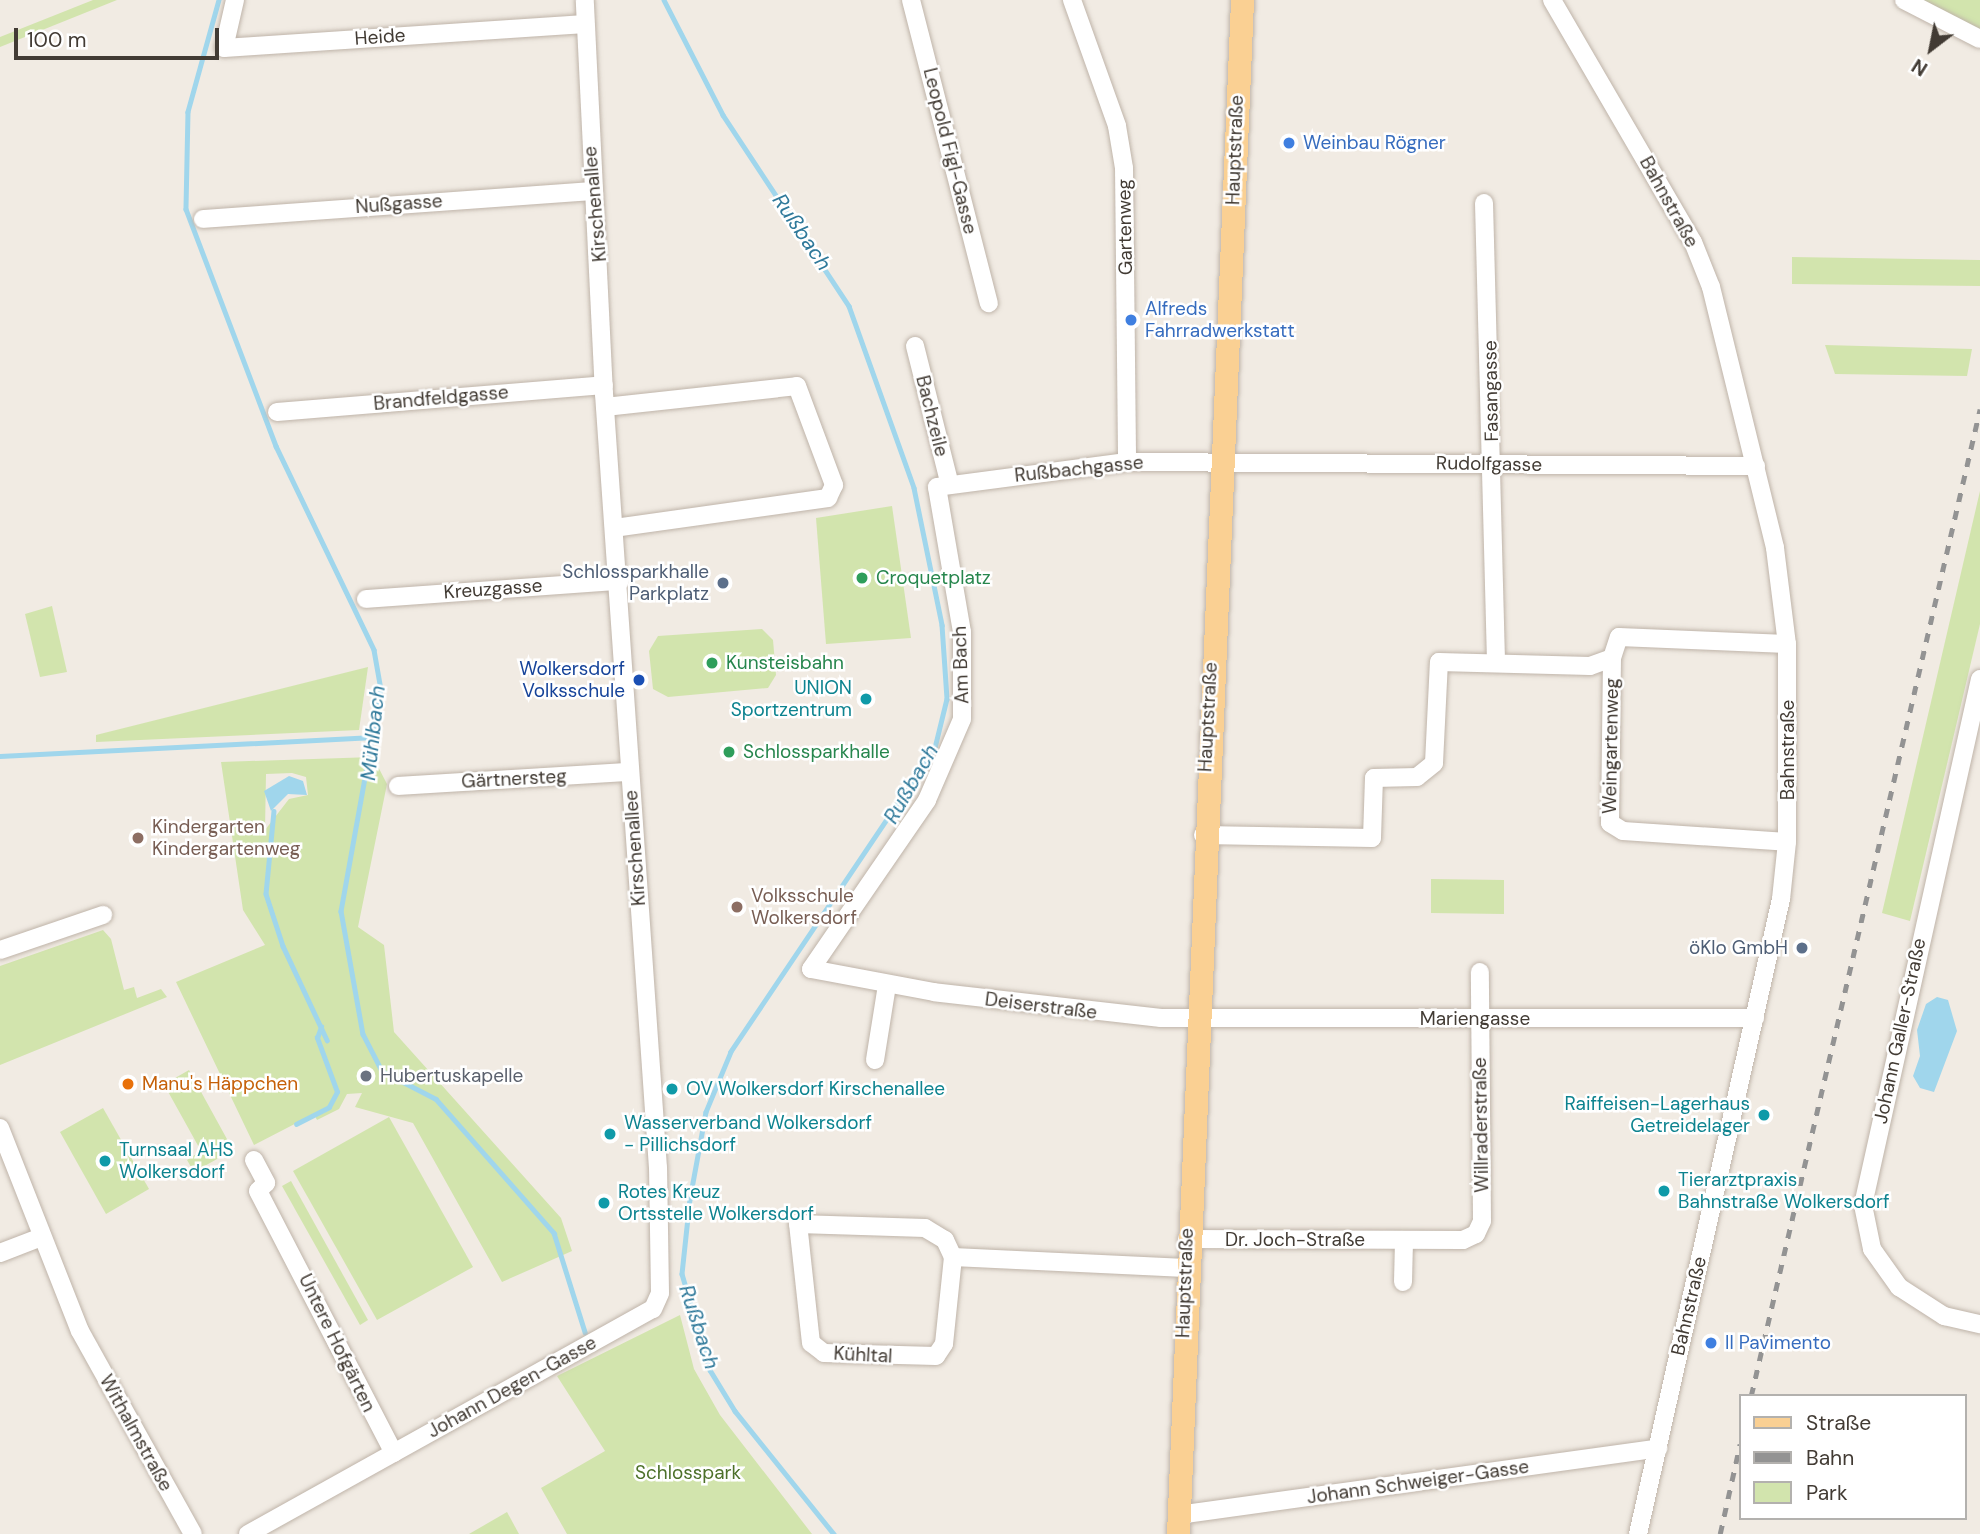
<!DOCTYPE html>
<meta charset="utf-8">
<style>
body{margin:0}
#map{position:relative;width:1980px;height:1534px;overflow:hidden;background:#f1ebe3;font-family:"DM Sans",sans-serif}
div>[style]{position:absolute}
[style*='--x']{left:calc(var(--x)*1px);top:calc(var(--y)*1px);width:calc(var(--w)*1px);rotate:calc(var(--a)*1deg)}
.green>*{inset:0;background:#d2e4ad}
.water>*{inset:0;background:#a0d6ec}
.stream>*{height:4.5px;margin:-2.25px;padding:0 2.25px;transform-origin:2.25px;border-radius:2.25px;background:#a0d6ec}
.roads{filter:drop-shadow(0 0 2px #bfb4a9) drop-shadow(0 0 2px #bfb4a9)}
.minor>*{height:18px;margin:-9px;padding:0 9px;transform-origin:9px;border-radius:9px;background:#fff}
.major>*{height:23px;margin:-11.5px;padding:0 11.5px;transform-origin:11.5px;border-radius:11.5px;background:#fad093}
.rail>*{height:4.5px;margin-top:-2.25px;transform-origin:0;background:repeating-linear-gradient(90deg,#939393 0 9px,transparent 0 18px)}
.dots>*{width:19px;height:19px;translate:-50% -50%;box-sizing:border-box;border:4px solid #fff;border-radius:50%}
span{translate:-50% -50%;white-space:nowrap;text-align:center;line-height:1.15;-webkit-text-stroke:5px #fff;paint-order:stroke}
.street-label{font-size:19px;color:#423b34}
.shop-label{font-size:19px;color:#366cbe}
.left{translate:0 -50%;text-align:left}
.service-label{font-size:19px;color:#4e5e75}
.right{translate:-100% -50%;text-align:right}
.leisure-label{font-size:19px;color:#27864d}
.transit-label{font-size:19px;color:#164399}
.culture-label{font-size:19px;color:#0d838f}
.education-label{font-size:19px;color:#785e54}
.worship-label{font-size:19px;color:#5b616d}
.food-label{font-size:19px;color:#c56008}
.park-label{font-size:19px;color:#4d712a}
.water-label{font-size:21px;color:#2f799a;font-style:italic}
.legend{position:absolute;left:1739px;top:1394px;width:228px;height:126px;box-sizing:border-box;background:#fff;border:2px solid #b3b1ae;margin:0;padding:9px 12px;list-style:none;font-size:21px;color:#423b34}
.legend li{display:flex;align-items:center;gap:14px;height:35px}
.legend b{width:35px;border:2px solid #b3b1ae}
.north{position:absolute;left:1896px;top:14px;width:70px;height:70px;-webkit-text-stroke:5px #fff;paint-order:stroke;rotate:212deg;font-size:19px;font-weight:700;line-height:28px;text-align:center;color:#423b34}
.north::after{content:'';display:block;margin:auto;width:24px;height:32px;background:#423b34;clip-path:polygon(50% 0,100% 100%,50% 72%,0 100%)}
.scale{position:absolute;left:14px;top:28px;width:205px;height:32px;box-sizing:border-box;border:4px solid #423b34;border-top:0;padding-left:9px;font-size:21px;line-height:24px;white-space:nowrap;color:#423b34;-webkit-text-stroke:5px #fff;paint-order:stroke}
</style>
<div id="map">
<div class="green">
<div style="clip-path:polygon(93px 0,117px 0,0 47px,0 37px)"></div>
<div style="clip-path:polygon(1915px 0,1980px 0,1980px 31px)"></div>
<div style="clip-path:polygon(1792px 257px,1980px 260px,1980px 286px,1792px 284px)"></div>
<div style="clip-path:polygon(1825px 345px,1972px 349px,1967px 376px,1835px 374px)"></div>
<div style="clip-path:polygon(1980px 491px,1980px 624px,1910px 921px,1882px 913px)"></div>
<div style="clip-path:polygon(892px 506px,911px 638px,826px 644px,816px 518px)"></div>
<div style="clip-path:polygon(52px 606px,67px 672px,40px 677px,25px 614px)"></div>
<div style="clip-path:polygon(762px 629px,773px 640px,776px 675px,768px 688px,668px 697px,653px 689px,649px 651px,658px 636px)"></div>
<div style="clip-path:polygon(368px 667px,359px 730px,96px 742px,96px 735px)"></div>
<div style="clip-path:polygon(evenodd,373px 757px,387px 784px,358px 927px,384px 945px,394px 1032px,561px 1218px,572px 1251px,502px 1282px,413px 1123px,355px 1107px,362px 1093px,347px 1094px,339px 1109px,317px 1120px,314px 1114px,254px 1145px,176px 982px,265px 945px,243px 910px,221px 762px,373px 757px,292px 773px,306px 777px,308px 795px,289px 799px,265px 830px,266px 774px,292px 773px)"></div>
<div style="clip-path:polygon(1431px 879px,1504px 880px,1504px 914px,1431px 913px)"></div>
<div style="clip-path:polygon(103px 930px,111px 939px,124px 990px,134px 987px,137px 998px,161px 989px,167px 997px,0 1065px,0 966px)"></div>
<div style="clip-path:polygon(189px 1070px,233px 1150px,194px 1172px,187px 1160px,201px 1151px,166px 1088px,156px 1089px)"></div>
<div style="clip-path:polygon(103px 1108px,149px 1189px,106px 1214px,60px 1132px)"></div>
<div style="clip-path:polygon(389px 1117px,473px 1267px,377px 1320px,293px 1171px)"></div>
<div style="clip-path:polygon(291px 1181px,368px 1320px,360px 1325px,282px 1186px)"></div>
<div style="clip-path:polygon(680px 1315px,694px 1369px,720px 1415px,812px 1534px,567px 1534px,541px 1488px,605px 1451px,557px 1376px)"></div>
<div style="clip-path:polygon(507px 1512px,519px 1534px,469px 1534px)"></div>
</div>
<div class="water">
<div style="clip-path:polygon(289px 776px,303px 781px,307px 795px,288px 794px,271px 811px,264px 791px)"></div>
<div style="clip-path:polygon(1937px 997px,1948px 1000px,1957px 1031px,1934px 1092px,1920px 1088px,1913px 1076px,1920px 1056px,1917px 1030px,1926px 1004px)"></div>
</div>
<div class="stream">
<div style="--x:219;--y:0;--w:116;--a:105.5"></div>
<div style="--x:188;--y:112;--w:97;--a:91.2"></div>
<div style="--x:186;--y:209;--w:254;--a:69.2"></div>
<div style="--x:276;--y:446;--w:226;--a:64.3"></div>
<div style="--x:374;--y:650;--w:40;--a:80"></div>
<div style="--x:381;--y:689;--w:226;--a:100.2"></div>
<div style="--x:341;--y:911;--w:125;--a:79.9"></div>
<div style="--x:363;--y:1034;--w:42;--a:62.8"></div>
<div style="--x:382;--y:1071;--w:61;--a:27.4"></div>
<div style="--x:436;--y:1099;--w:179;--a:48.6"></div>
<div style="--x:554;--y:1233;--w:104;--a:72.6"></div>
<div style="--x:664;--y:0;--w:129;--a:62.8"></div>
<div style="--x:723;--y:115;--w:229;--a:56.6"></div>
<div style="--x:849;--y:306;--w:193;--a:70.3"></div>
<div style="--x:914;--y:488;--w:140;--a:78.4"></div>
<div style="--x:942;--y:625;--w:74;--a:86.1"></div>
<div style="--x:947;--y:699;--w:50;--a:103.8"></div>
<div style="--x:935;--y:748;--w:366;--a:123.9"></div>
<div style="--x:731;--y:1052;--w:65;--a:112.6"></div>
<div style="--x:706;--y:1112;--w:88;--a:100.4"></div>
<div style="--x:690;--y:1199;--w:75;--a:96.1"></div>
<div style="--x:682;--y:1274;--w:100;--a:73.7"></div>
<div style="--x:710;--y:1370;--w:48;--a:58.6"></div>
<div style="--x:735;--y:1411;--w:158;--a:51.2"></div>
<div style="--x:0;--y:756;--w:369;--a:-2.9"></div>
<div style="--x:274;--y:811;--w:83;--a:95.5"></div>
<div style="--x:266;--y:894;--w:55;--a:71.9"></div>
<div style="--x:283;--y:946;--w:104;--a:64.9"></div>
<div style="--x:296;--y:1124;--w:37;--a:-27"></div>
<div style="--x:329;--y:1107;--w:17;--a:-62"></div>
<div style="--x:337;--y:1092;--w:58;--a:-110.3"></div>
<div style="--x:317;--y:1038;--w:12;--a:-70"></div>
</div>
<div class="roads">
<div class="minor">
<div style="--x:235;--y:0;--w:49;--a:102.9"></div>
<div style="--x:224;--y:48;--w:362;--a:-3.8"></div>
<div style="--x:911;--y:0;--w:313;--a:75.6"></div>
<div style="--x:1072;--y:0;--w:134;--a:70.3"></div>
<div style="--x:1117;--y:126;--w:43;--a:80.5"></div>
<div style="--x:1124;--y:168;--w:294;--a:89.4"></div>
<div style="--x:1552;--y:0;--w:280;--a:59.8"></div>
<div style="--x:1693;--y:242;--w:48;--a:68.2"></div>
<div style="--x:1711;--y:287;--w:269;--a:76.2"></div>
<div style="--x:1775;--y:548;--w:97;--a:82.9"></div>
<div style="--x:1787;--y:644;--w:198;--a:90"></div>
<div style="--x:1787;--y:842;--w:57;--a:96"></div>
<div style="--x:1781;--y:899;--w:651;--a:102.69"></div>
<div style="--x:1904;--y:0;--w:85;--a:27.2"></div>
<div style="--x:1484;--y:203;--w:460;--a:88.5"></div>
<div style="--x:203;--y:219;--w:392;--a:-4.1"></div>
<div style="--x:915;--y:346;--w:143;--a:75.9"></div>
<div style="--x:605;--y:407;--w:193;--a:-6.2"></div>
<div style="--x:797;--y:386;--w:106;--a:69.5"></div>
<div style="--x:834;--y:485;--w:14;--a:115"></div>
<div style="--x:828;--y:498;--w:215;--a:172"></div>
<div style="--x:277;--y:412;--w:328;--a:-4.7"></div>
<div style="--x:366;--y:599;--w:255;--a:-4.1"></div>
<div style="--x:1612;--y:658;--w:165;--a:90.7"></div>
<div style="--x:1610;--y:823;--w:15;--a:32"></div>
<div style="--x:1623;--y:831;--w:164;--a:3.8"></div>
<div style="--x:1980;--y:679;--w:539;--a:102.54"></div>
<div style="--x:1863;--y:1205;--w:45;--a:78.4"></div>
<div style="--x:1872;--y:1249;--w:47;--a:54.6"></div>
<div style="--x:1899;--y:1287;--w:54;--a:32.8"></div>
<div style="--x:1944;--y:1316;--w:37;--a:13"></div>
<div style="--x:398;--y:786;--w:232;--a:-3.5"></div>
<div style="--x:1203;--y:835;--w:169;--a:1"></div>
<div style="--x:1372;--y:838;--w:60;--a:-88.1"></div>
<div style="--x:1374;--y:778;--w:43;--a:-1.3"></div>
<div style="--x:1417;--y:777;--w:22;--a:-39"></div>
<div style="--x:1434;--y:763;--w:101;--a:-87.2"></div>
<div style="--x:1439;--y:662;--w:151;--a:1.5"></div>
<div style="--x:1590;--y:666;--w:23;--a:-20"></div>
<div style="--x:1612;--y:658;--w:22;--a:-72"></div>
<div style="--x:1619;--y:637;--w:168;--a:2.4"></div>
<div style="--x:0;--y:950;--w:109;--a:-18.8"></div>
<div style="--x:1755;--y:1018;--w:594;--a:180"></div>
<div style="--x:1161;--y:1018;--w:228;--a:-173.5"></div>
<div style="--x:934;--y:992;--w:125;--a:-169.4"></div>
<div style="--x:811;--y:969;--w:205;--a:-55.5"></div>
<div style="--x:927;--y:800;--w:88;--a:-66.6"></div>
<div style="--x:962;--y:719;--w:87;--a:-90"></div>
<div style="--x:962;--y:632;--w:147;--a:-99.8"></div>
<div style="--x:937;--y:487;--w:192;--a:-7.5"></div>
<div style="--x:1127;--y:462;--w:629;--a:0.36"></div>
<div style="--x:875;--y:1060;--w:76;--a:-80.9"></div>
<div style="--x:0;--y:1128;--w:218;--a:68.5"></div>
<div style="--x:80;--y:1331;--w:232;--a:60.9"></div>
<div style="--x:254;--y:1160;--w:26;--a:62"></div>
<div style="--x:266;--y:1183;--w:11;--a:135"></div>
<div style="--x:258;--y:1191;--w:295;--a:62.6"></div>
<div style="--x:1187;--y:1239;--w:276;--a:0.2"></div>
<div style="--x:1463;--y:1240;--w:14;--a:-25"></div>
<div style="--x:1476;--y:1234;--w:14;--a:-65"></div>
<div style="--x:1482;--y:1221;--w:249;--a:-90.5"></div>
<div style="--x:0;--y:1253;--w:42;--a:-21"></div>
<div style="--x:953;--y:1257;--w:87;--a:95.9"></div>
<div style="--x:944;--y:1344;--w:14;--a:124"></div>
<div style="--x:936;--y:1356;--w:112;--a:-178.5"></div>
<div style="--x:824;--y:1353;--w:16;--a:-142"></div>
<div style="--x:811;--y:1343;--w:120;--a:-96.2"></div>
<div style="--x:798;--y:1224;--w:127;--a:1.8"></div>
<div style="--x:925;--y:1228;--w:23;--a:31"></div>
<div style="--x:945;--y:1240;--w:19;--a:65"></div>
<div style="--x:953;--y:1257;--w:233;--a:2.7"></div>
<div style="--x:1403;--y:1282;--w:42;--a:-88.6"></div>
<div style="--x:1178;--y:1515;--w:485;--a:-7.9"></div>
<div style="--x:248;--y:1534;--w:463;--a:-29.1"></div>
<div style="--x:653;--y:1309;--w:17;--a:-66"></div>
<div style="--x:660;--y:1293;--w:125;--a:-90.9"></div>
<div style="--x:658;--y:1168;--w:776;--a:-93.99"></div>
<div style="--x:604;--y:394;--w:394;--a:-92.8"></div>
</div>
<div class="major">
<div style="--x:1178;--y:1534;--w:1535;--a:-87.61"></div>
</div>
</div>
<div class="rail">
<div style="--x:1751;--y:1396;--w:1013;--a:-76.94"></div>
<div style="--x:1720;--y:1534;--w:92;--a:-77.5"></div>
</div>
<div class="dots">
<div style="left:1289px;top:143px;background:#3f7fe0"></div>
<div style="left:1131px;top:320px;background:#3f7fe0"></div>
<div style="left:862px;top:578px;background:#2e9e5b"></div>
<div style="left:723px;top:583px;background:#5c6f8a"></div>
<div style="left:712px;top:663px;background:#2e9e5b"></div>
<div style="left:639px;top:680px;background:#1a4fb4"></div>
<div style="left:866px;top:699px;background:#0f9aa8"></div>
<div style="left:729px;top:752px;background:#2e9e5b"></div>
<div style="left:138px;top:838px;background:#8d6e63"></div>
<div style="left:737px;top:907px;background:#8d6e63"></div>
<div style="left:1802px;top:948px;background:#5c6f8a"></div>
<div style="left:366px;top:1076px;background:#6b7280"></div>
<div style="left:128px;top:1084px;background:#e8710a"></div>
<div style="left:672px;top:1089px;background:#0f9aa8"></div>
<div style="left:1764px;top:1115px;background:#0f9aa8"></div>
<div style="left:610px;top:1134px;background:#0f9aa8"></div>
<div style="left:105px;top:1161px;background:#0f9aa8"></div>
<div style="left:1664px;top:1191px;background:#0f9aa8"></div>
<div style="left:604px;top:1203px;background:#0f9aa8"></div>
<div style="left:1711px;top:1343px;background:#3f7fe0"></div>
</div>
<div class="street-label">
<span style="left:380px;top:37px;rotate:-4deg">Heide</span>
<span style="left:1235px;top:150px;rotate:-88deg">Hauptstraße</span>
<span style="left:950px;top:151px;rotate:76deg">Leopold Figl-Gasse</span>
<span style="left:1669px;top:202px;rotate:61deg">Bahnstraße</span>
<span style="left:399px;top:204px;rotate:-4deg">Nußgasse</span>
<span style="left:595px;top:204px;rotate:-95deg">Kirschenallee</span>
<span style="left:1125px;top:227px;rotate:-91deg">Gartenweg</span>
<span style="left:1491px;top:391px;rotate:-91deg">Fasangasse</span>
<span style="left:441px;top:398px;rotate:-5deg">Brandfeldgasse</span>
<span style="left:932px;top:416px;rotate:76deg">Bachzeile</span>
<span style="left:1489px;top:464px;rotate:1deg">Rudolfgasse</span>
<span style="left:1079px;top:469px;rotate:-6deg">Rußbachgasse</span>
<span style="left:493px;top:589px;rotate:-4deg">Kreuzgasse</span>
<span style="left:961px;top:665px;rotate:-92deg">Am Bach</span>
<span style="left:1208px;top:717px;rotate:-87deg">Hauptstraße</span>
<span style="left:1611px;top:746px;rotate:-89deg">Weingartenweg</span>
<span style="left:1788px;top:750px;rotate:-90deg">Bahnstraße</span>
<span style="left:514px;top:779px;rotate:-3deg">Gärtnersteg</span>
<span style="left:635px;top:848px;rotate:-94deg">Kirschenallee</span>
<span style="left:1041px;top:1006px;rotate:7deg">Deiserstraße</span>
<span style="left:1475px;top:1019px">Mariengasse</span>
<span style="left:1900px;top:1031px;rotate:-78deg">Johann Galler-Straße</span>
<span style="left:1481px;top:1125px;rotate:-91deg">Willraderstraße</span>
<span style="left:1295px;top:1240px">Dr. Joch-Straße</span>
<span style="left:1185px;top:1283px;rotate:-88deg">Hauptstraße</span>
<span style="left:1689px;top:1306px;rotate:-77deg">Bahnstraße</span>
<span style="left:337px;top:1343px;rotate:64deg">Untere Hofgärten</span>
<span style="left:863px;top:1355px;rotate:3deg">Kühltal</span>
<span style="left:512px;top:1387px;rotate:-29deg">Johann Degen-Gasse</span>
<span style="left:136px;top:1433px;rotate:61deg">Withalmstraße</span>
<span style="left:1418px;top:1482px;rotate:-8deg">Johann Schweiger-Gasse</span>
</div>
<div class="shop-label">
<span class="left" style="left:1303px;top:143px">Weinbau Rögner</span>
<span class="left" style="left:1145px;top:320px">Alfreds<br>Fahrradwerkstatt</span>
<span class="left" style="left:1725px;top:1343px">Il Pavimento</span>
</div>
<div class="service-label">
<span class="right" style="left:709px;top:583px">Schlossparkhalle<br>Parkplatz</span>
<span class="right" style="left:1788px;top:948px">öKlo GmbH</span>
</div>
<div class="leisure-label">
<span class="left" style="left:876px;top:578px">Croquetplatz</span>
<span class="left" style="left:726px;top:663px">Kunsteisbahn</span>
<span class="left" style="left:743px;top:752px">Schlossparkhalle</span>
</div>
<div class="transit-label">
<span class="right" style="left:625px;top:680px">Wolkersdorf<br>Volksschule</span>
</div>
<div class="culture-label">
<span class="right" style="left:852px;top:699px">UNION<br>Sportzentrum</span>
<span class="left" style="left:686px;top:1089px">OV Wolkersdorf Kirschenallee</span>
<span class="right" style="left:1750px;top:1115px">Raiffeisen-Lagerhaus<br>Getreidelager</span>
<span class="left" style="left:624px;top:1134px">Wasserverband Wolkersdorf<br>- Pillichsdorf</span>
<span class="left" style="left:119px;top:1161px">Turnsaal AHS<br>Wolkersdorf</span>
<span class="left" style="left:1678px;top:1191px">Tierarztpraxis<br>Bahnstraße Wolkersdorf</span>
<span class="left" style="left:618px;top:1203px">Rotes Kreuz<br>Ortsstelle Wolkersdorf</span>
</div>
<div class="education-label">
<span class="left" style="left:152px;top:838px">Kindergarten<br>Kindergartenweg</span>
<span class="left" style="left:751px;top:907px">Volksschule<br>Wolkersdorf</span>
</div>
<div class="worship-label">
<span class="left" style="left:380px;top:1076px">Hubertuskapelle</span>
</div>
<div class="food-label">
<span class="left" style="left:142px;top:1084px">Manu's Häppchen</span>
</div>
<div class="park-label">
<span style="left:688px;top:1473px">Schlosspark</span>
</div>
<div class="water-label">
<span style="left:802px;top:232px;rotate:56deg">Rußbach</span>
<span style="left:373px;top:733px;rotate:-84deg">Mühlbach</span>
<span style="left:911px;top:784px;rotate:-60deg">Rußbach</span>
<span style="left:699px;top:1327px;rotate:72deg">Rußbach</span>
</div>
<ul class="legend">
<li><b style="height:9px;background:#fad093"></b>Straße</li>
<li><b style="height:9px;background:#939393"></b>Bahn</li>
<li><b style="height:19px;background:#d2e4ad"></b>Park</li>
</ul>
<div class="north">N</div>
<div class="scale">100 m</div>
</div>
